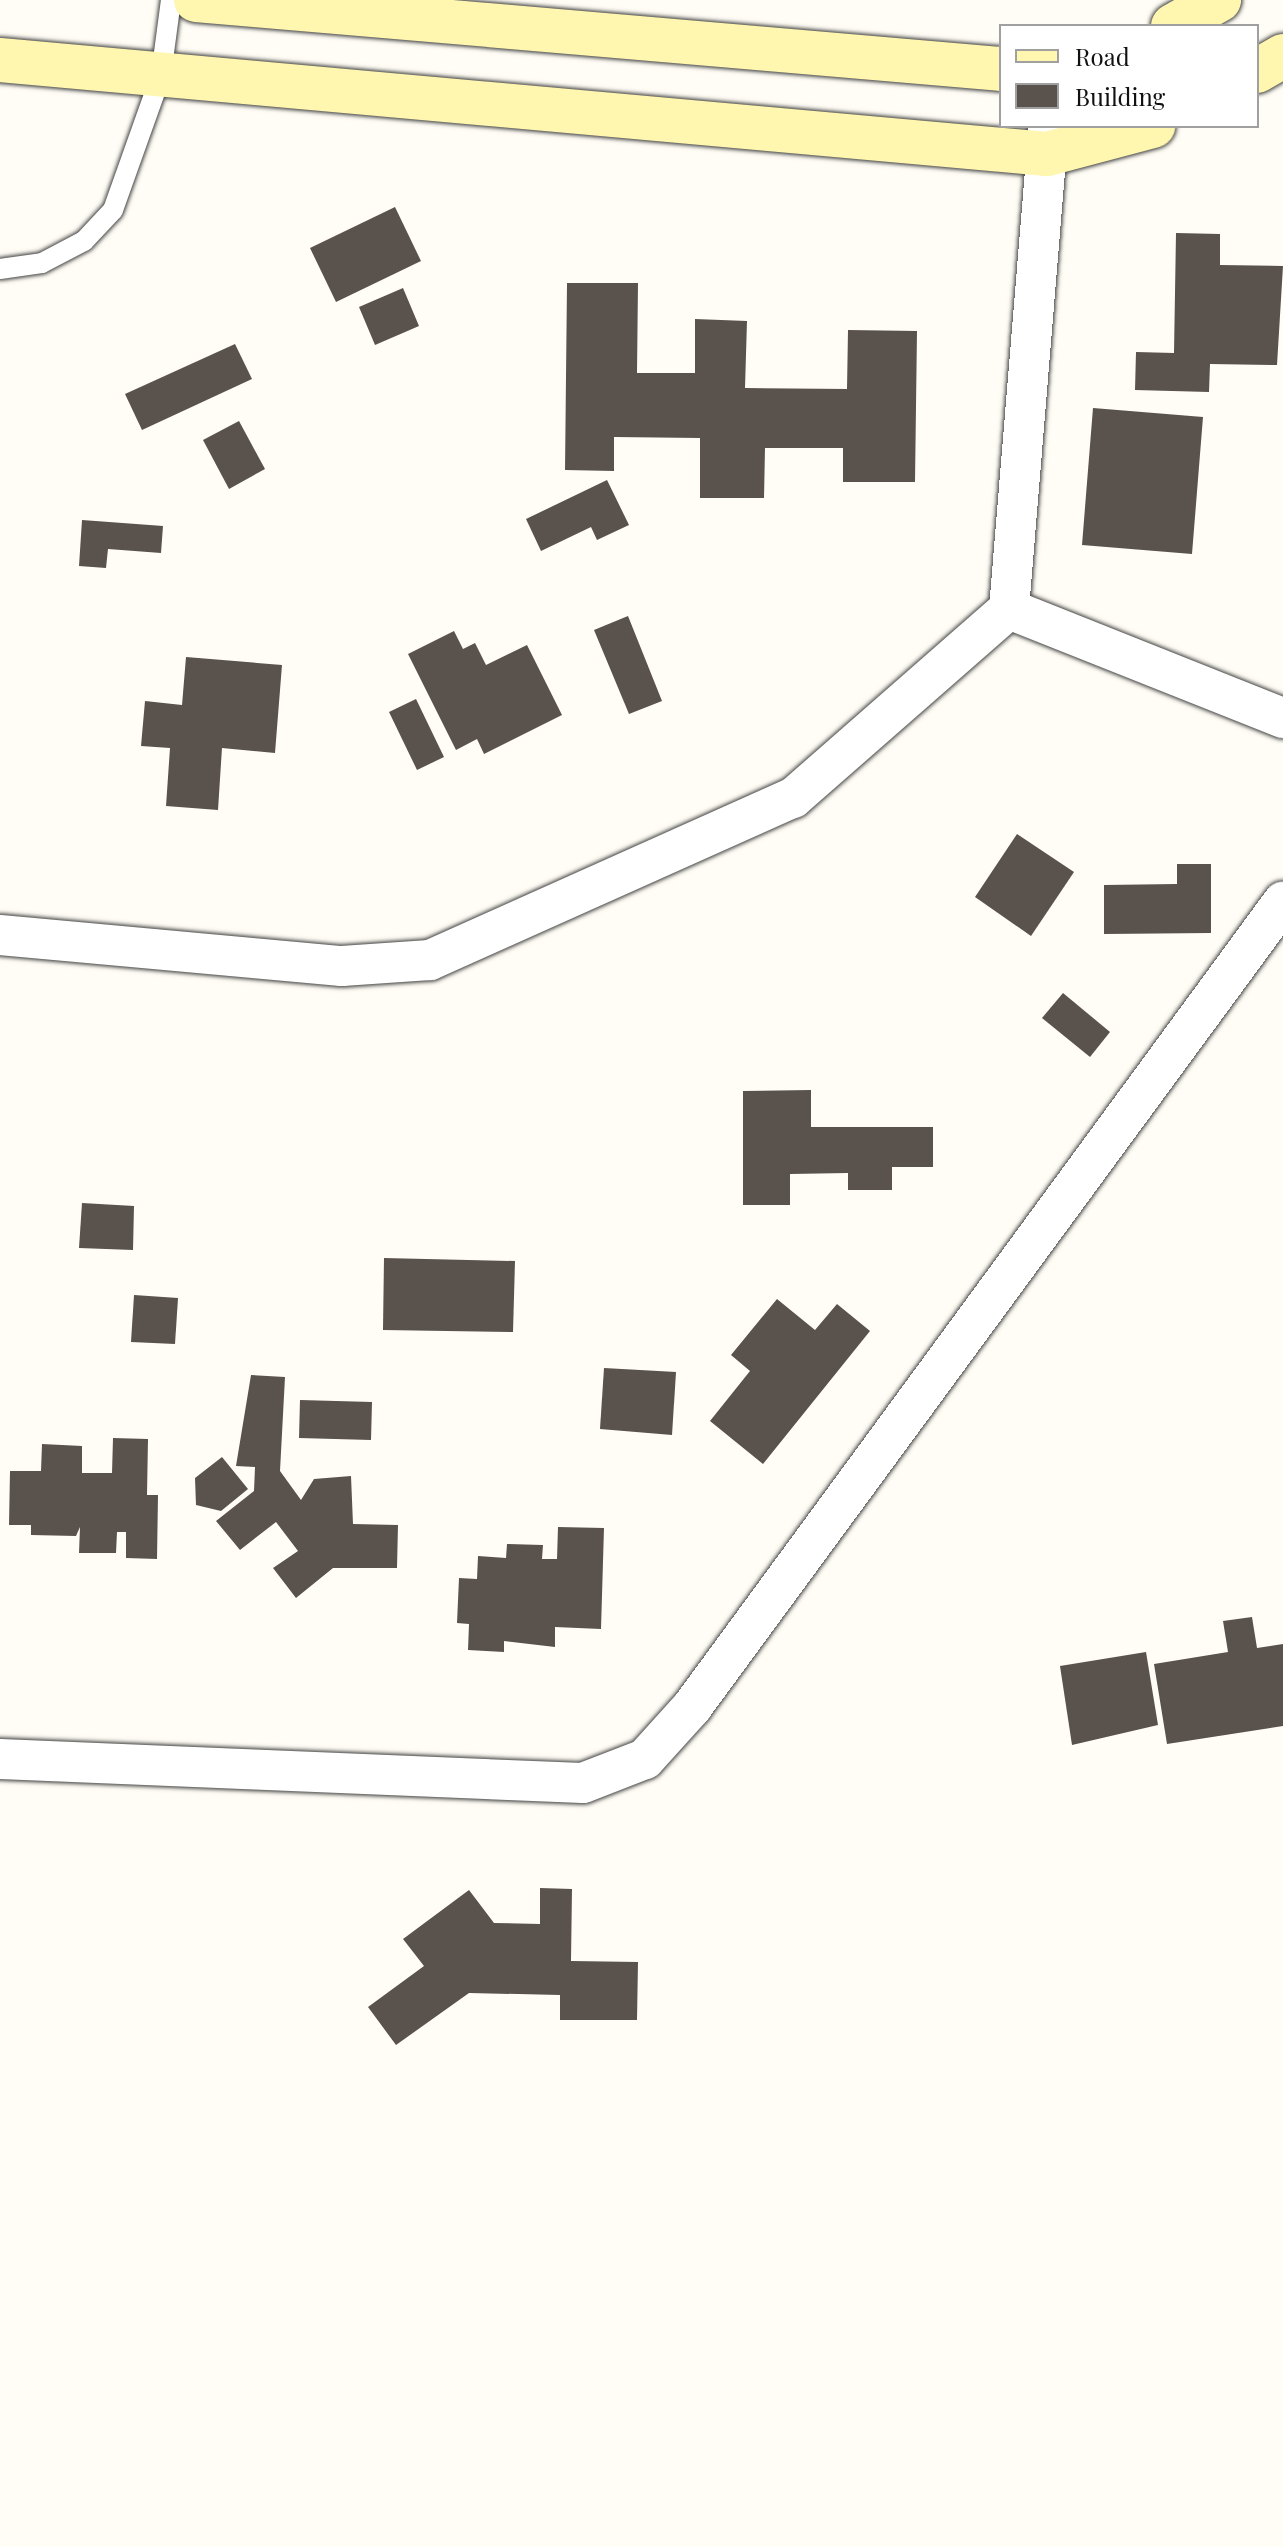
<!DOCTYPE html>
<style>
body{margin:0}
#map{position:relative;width:1283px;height:2547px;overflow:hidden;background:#fffdf5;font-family:"Playfair Display",serif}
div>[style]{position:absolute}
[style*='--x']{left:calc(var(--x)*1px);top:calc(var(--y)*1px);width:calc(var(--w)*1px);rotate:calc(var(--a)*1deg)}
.building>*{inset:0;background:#5a524d}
.roads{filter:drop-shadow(0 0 2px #444) drop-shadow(0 0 2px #444)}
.service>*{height:20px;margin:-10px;padding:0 10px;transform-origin:10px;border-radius:10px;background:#fff}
.minor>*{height:40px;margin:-20px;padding:0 20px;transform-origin:20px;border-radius:20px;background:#fff}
.secondary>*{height:44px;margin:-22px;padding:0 22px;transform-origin:22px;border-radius:22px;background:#fff6b0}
span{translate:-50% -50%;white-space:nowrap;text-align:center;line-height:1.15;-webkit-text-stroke:8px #fff;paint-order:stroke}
.legend{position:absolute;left:999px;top:24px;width:260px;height:104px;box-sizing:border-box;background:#fff;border:2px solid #a0a0a0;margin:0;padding:10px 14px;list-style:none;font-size:24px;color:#111}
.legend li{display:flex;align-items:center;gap:16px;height:40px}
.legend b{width:40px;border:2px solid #a0a0a0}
</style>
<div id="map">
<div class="building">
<div style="clip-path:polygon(395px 207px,421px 261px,336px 302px,310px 248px)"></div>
<div style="clip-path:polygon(1176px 233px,1220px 234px,1220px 265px,1283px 266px,1277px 365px,1210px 364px,1209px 392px,1135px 390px,1136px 352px,1174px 353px)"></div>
<div style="clip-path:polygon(567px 283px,638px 283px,637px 373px,695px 373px,695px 319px,747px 321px,745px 388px,847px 389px,848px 330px,917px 331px,915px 482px,843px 482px,843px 448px,765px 448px,764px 498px,700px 498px,700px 438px,614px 437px,614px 471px,565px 470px)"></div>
<div style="clip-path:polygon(403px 288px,419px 326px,375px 345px,359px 307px)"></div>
<div style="clip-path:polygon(235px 344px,252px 379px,142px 430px,125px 394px)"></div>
<div style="clip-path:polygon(1093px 408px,1203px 417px,1192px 554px,1082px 545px)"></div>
<div style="clip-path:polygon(239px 421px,265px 469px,229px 489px,203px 440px)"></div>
<div style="clip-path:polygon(607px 480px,629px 525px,597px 540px,591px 527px,541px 551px,526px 519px)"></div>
<div style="clip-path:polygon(82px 520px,163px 526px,161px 553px,108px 549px,106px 568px,79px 566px)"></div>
<div style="clip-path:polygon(628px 616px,662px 701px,629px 714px,594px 630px)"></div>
<div style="clip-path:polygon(454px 631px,463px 649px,475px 643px,486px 665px,527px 645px,562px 715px,484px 754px,477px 739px,456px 750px,408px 654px)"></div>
<div style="clip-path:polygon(186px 657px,282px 665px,275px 753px,222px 748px,218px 810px,166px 806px,170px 748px,141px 746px,145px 701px,182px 705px)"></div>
<div style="clip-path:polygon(416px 699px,444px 757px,417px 770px,389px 712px)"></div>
<div style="clip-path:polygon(1017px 834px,1074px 872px,1031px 936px,975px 897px)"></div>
<div style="clip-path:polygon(1177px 864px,1211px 864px,1211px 933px,1104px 934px,1104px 885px,1177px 884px)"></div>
<div style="clip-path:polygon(1063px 993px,1110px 1032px,1090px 1057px,1042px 1018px)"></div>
<div style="clip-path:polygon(811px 1090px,811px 1127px,933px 1127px,933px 1167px,892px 1167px,892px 1190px,848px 1190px,848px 1173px,790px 1174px,790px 1205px,743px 1205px,743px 1091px)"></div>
<div style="clip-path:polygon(82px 1203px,134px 1206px,133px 1250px,79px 1248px)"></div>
<div style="clip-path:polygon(384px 1258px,515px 1261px,513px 1332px,383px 1330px)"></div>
<div style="clip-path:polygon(134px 1295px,178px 1298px,175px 1344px,131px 1342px)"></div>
<div style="clip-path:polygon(777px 1299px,815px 1330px,837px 1304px,870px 1331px,763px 1464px,710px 1421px,750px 1371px,731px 1355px)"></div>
<div style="clip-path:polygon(604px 1368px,676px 1372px,672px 1435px,600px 1429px)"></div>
<div style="clip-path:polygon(251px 1375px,285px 1377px,280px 1471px,301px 1500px,314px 1479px,351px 1476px,353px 1524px,398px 1525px,397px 1568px,333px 1568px,296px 1598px,273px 1568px,298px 1551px,276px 1522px,240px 1550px,216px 1521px,254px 1491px,255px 1467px,236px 1466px)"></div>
<div style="clip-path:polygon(300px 1400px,372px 1402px,371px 1440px,299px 1438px)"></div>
<div style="clip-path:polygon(113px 1438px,148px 1439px,147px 1495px,158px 1495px,157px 1559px,126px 1558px,126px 1532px,117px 1532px,116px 1553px,79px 1553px,80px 1527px,76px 1536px,31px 1535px,31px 1525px,9px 1525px,10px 1471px,41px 1471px,42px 1444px,82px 1446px,82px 1473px,112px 1473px)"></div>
<div style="clip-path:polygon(222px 1457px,248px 1489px,221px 1511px,196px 1505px,195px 1478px)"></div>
<div style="clip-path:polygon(558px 1527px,604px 1528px,601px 1629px,555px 1627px,555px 1647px,504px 1641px,504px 1652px,468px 1650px,469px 1624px,457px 1623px,459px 1578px,477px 1579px,478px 1556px,506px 1558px,507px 1544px,543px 1545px,542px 1559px,557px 1559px)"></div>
<div style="clip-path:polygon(1252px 1617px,1257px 1648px,1283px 1644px,1283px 1726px,1167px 1744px,1154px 1664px,1228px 1652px,1223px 1621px)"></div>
<div style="clip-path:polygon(1146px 1652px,1158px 1725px,1072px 1745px,1060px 1666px)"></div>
<div style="clip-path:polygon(540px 1888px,572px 1889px,571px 1961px,638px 1962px,637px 2020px,560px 2020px,560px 1995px,469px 1993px,396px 2045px,368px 2007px,424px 1966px,403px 1939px,469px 1890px,494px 1923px,540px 1924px)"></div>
</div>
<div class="roads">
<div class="service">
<div style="--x:0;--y:269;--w:42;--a:-8.1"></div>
<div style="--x:42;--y:263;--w:47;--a:-27.6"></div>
<div style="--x:84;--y:241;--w:42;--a:-46.9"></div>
<div style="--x:113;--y:210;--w:143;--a:-70.4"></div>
<div style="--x:161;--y:75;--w:76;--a:-82.4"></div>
</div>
<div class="minor">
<div style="--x:1009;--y:609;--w:295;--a:21.7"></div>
<div style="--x:0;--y:935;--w:343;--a:5.2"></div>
<div style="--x:342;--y:966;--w:88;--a:-3.9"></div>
<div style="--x:430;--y:960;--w:398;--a:-24.1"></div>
<div style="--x:793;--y:798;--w:287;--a:-41.2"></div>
<div style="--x:1009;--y:609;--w:485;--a:-85.3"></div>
<div style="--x:0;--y:1759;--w:583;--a:2.36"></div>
<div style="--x:583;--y:1783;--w:66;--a:-21.2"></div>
<div style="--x:645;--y:1759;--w:70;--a:-47.9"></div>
<div style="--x:692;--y:1707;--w:999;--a:-53.72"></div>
</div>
<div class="secondary">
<div style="--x:196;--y:0;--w:808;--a:4.9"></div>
<div style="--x:1173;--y:26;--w:53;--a:-29.5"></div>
<div style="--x:0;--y:60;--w:1051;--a:5.13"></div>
<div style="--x:1047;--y:154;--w:110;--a:-14.8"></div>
<div style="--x:1257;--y:71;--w:30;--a:-30"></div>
</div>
</div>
<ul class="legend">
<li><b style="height:10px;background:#fff6b0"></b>Road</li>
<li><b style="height:22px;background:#5a524d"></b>Building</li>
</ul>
</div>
